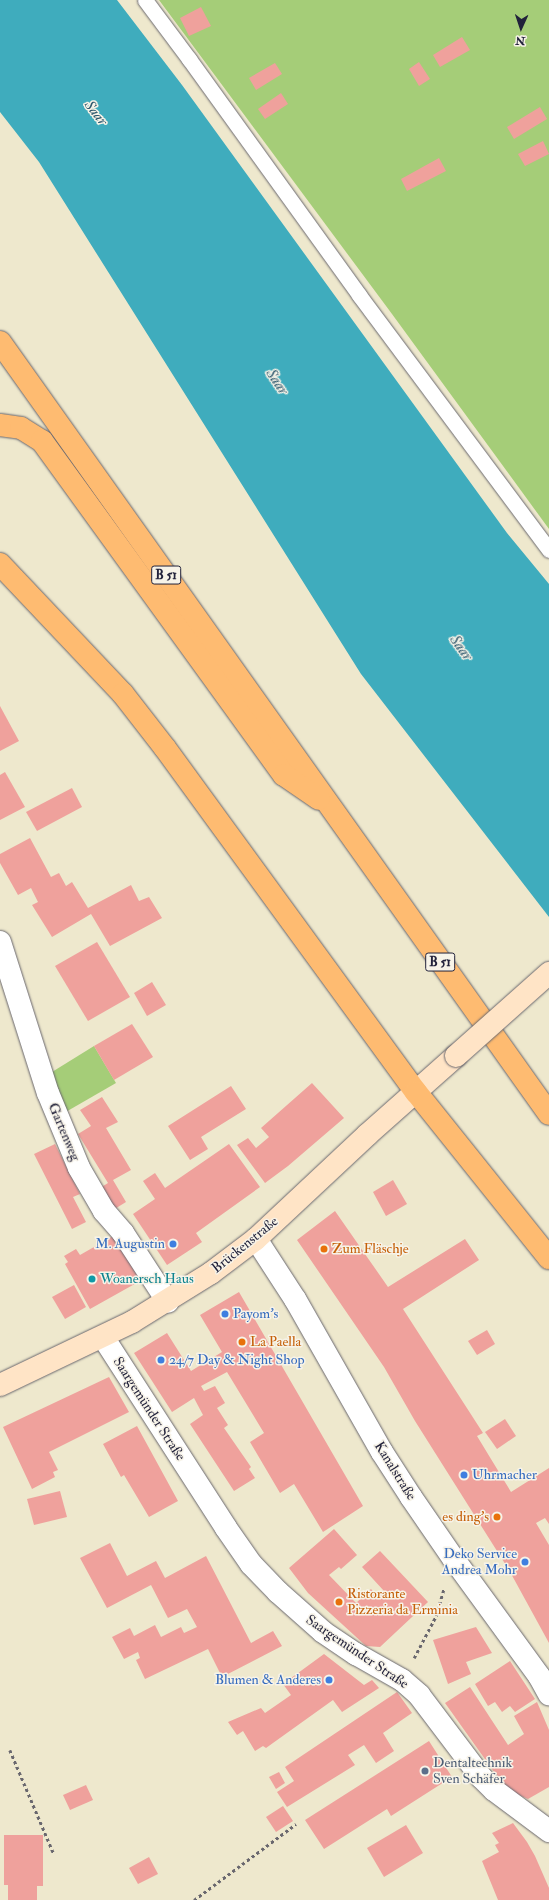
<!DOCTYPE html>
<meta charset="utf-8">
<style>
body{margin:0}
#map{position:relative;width:549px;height:1900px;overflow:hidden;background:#eee8cd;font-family:"IM FELL Double Pica",serif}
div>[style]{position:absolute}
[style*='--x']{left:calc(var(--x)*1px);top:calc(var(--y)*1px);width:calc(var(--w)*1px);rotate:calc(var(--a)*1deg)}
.green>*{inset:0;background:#a5cd78}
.water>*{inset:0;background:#3facbd}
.building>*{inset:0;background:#efa19c}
.path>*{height:2.5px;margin-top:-1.25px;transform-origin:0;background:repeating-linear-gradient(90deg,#69676e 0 3px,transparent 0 6px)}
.roads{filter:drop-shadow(0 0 1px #69676e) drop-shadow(0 0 1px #69676e)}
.lane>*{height:15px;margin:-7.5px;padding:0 7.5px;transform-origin:7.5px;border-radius:7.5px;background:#fff}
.street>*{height:22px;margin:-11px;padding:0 11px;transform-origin:11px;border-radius:11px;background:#fff}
.secondary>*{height:22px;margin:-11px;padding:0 11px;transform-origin:11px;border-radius:11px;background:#ffe4c6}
.primary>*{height:22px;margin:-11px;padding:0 11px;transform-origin:11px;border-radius:11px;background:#febb71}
.bridges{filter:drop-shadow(0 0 1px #69676e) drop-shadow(0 0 1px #69676e)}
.secondary-bridge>*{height:22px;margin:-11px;padding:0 11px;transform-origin:11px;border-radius:11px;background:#ffe4c6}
.dots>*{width:11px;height:11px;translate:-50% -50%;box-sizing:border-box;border:2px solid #f7f3e8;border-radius:50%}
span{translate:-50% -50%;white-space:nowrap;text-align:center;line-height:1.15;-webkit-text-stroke:3px #f7f3e8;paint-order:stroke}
.shield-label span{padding:1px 3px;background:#f7f3e8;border:1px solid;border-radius:3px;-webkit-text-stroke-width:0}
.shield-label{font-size:13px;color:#22223b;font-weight:700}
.street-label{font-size:14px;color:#22223b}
.shop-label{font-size:14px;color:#366cbe}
.right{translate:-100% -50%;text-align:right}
.left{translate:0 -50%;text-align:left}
.food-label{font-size:14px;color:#c56008}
.culture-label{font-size:14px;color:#0d838f}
.service-label{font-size:14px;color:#4e5e75}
.water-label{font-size:15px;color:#2e596f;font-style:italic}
.north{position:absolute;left:501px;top:8px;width:40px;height:40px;-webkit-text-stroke:3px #f7f3e8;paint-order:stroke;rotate:183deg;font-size:11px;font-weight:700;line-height:16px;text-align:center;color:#22223b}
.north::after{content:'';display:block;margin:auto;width:14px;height:18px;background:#22223b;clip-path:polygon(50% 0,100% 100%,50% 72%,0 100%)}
</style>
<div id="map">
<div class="green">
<div style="clip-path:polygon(159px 0,549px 0,549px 529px,392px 314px)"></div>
<div style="clip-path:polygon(94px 1046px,116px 1083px,64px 1113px,52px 1072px)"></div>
</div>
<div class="water">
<div style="clip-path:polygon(0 0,117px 0,182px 85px,507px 533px,549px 584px,549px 917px,361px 674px,39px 162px,0 112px)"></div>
</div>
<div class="building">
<div style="clip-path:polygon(201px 7px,211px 26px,189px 36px,180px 18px)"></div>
<div style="clip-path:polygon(462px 37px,470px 50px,440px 67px,433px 55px)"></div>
<div style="clip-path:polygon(419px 62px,430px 79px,419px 86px,409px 69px)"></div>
<div style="clip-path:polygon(275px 63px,282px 74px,256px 90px,249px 78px)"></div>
<div style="clip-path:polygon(281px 93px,288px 104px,265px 119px,258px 109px)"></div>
<div style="clip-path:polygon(540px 107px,547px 119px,514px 139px,507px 127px)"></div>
<div style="clip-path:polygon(543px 141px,549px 154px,525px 166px,518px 154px)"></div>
<div style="clip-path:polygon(439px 158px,446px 171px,407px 191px,401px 179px)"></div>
<div style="clip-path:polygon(0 706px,19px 741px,0 751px)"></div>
<div style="clip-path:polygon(5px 772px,25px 807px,0 820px,0 775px)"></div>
<div style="clip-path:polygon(72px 788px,82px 807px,37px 831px,26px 812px)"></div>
<div style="clip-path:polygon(30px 838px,51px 877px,59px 873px,66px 886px,72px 882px,88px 908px,131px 885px,139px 901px,149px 897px,162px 918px,110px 946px,91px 914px,52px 937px,32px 905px,38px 902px,31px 888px,18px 895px,0 863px,0 854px)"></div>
<div style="clip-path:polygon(97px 942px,130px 997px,88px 1021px,55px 966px)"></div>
<div style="clip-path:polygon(152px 982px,166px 1005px,147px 1016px,134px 993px)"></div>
<div style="clip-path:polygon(132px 1024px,153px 1057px,114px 1080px,94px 1046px)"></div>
<div style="clip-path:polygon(312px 1083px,344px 1118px,288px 1166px,265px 1183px,237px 1145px,248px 1138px,256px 1148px,269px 1137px,261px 1128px)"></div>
<div style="clip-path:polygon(231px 1086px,246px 1109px,201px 1137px,208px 1149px,190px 1160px,168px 1126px)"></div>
<div style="clip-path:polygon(102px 1097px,118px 1122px,106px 1128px,131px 1170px,113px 1180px,126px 1202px,113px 1210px,100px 1188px,108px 1183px,78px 1134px,91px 1126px,80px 1110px)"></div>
<div style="clip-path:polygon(55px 1144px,80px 1194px,73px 1197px,86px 1222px,72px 1229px,34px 1154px)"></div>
<div style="clip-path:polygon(229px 1144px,260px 1187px,196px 1233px,202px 1242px,167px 1265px,133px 1214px,155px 1199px,143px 1181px,155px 1173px,165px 1188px)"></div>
<div style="clip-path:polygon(393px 1180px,407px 1204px,386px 1216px,373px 1192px)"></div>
<div style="clip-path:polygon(335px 1211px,388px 1287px,465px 1239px,479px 1260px,403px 1309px,483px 1433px,477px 1436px,511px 1492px,549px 1468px,549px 1524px,545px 1518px,536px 1523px,549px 1545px,549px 1643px,509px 1570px,415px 1421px,384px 1367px,297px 1240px)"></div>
<div style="clip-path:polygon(115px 1235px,140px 1281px,90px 1309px,65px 1264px,68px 1262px,64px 1256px,76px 1249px,80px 1255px)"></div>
<div style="clip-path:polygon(74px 1285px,86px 1307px,65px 1319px,52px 1297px)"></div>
<div style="clip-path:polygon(239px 1292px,363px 1506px,323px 1532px,294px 1484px,280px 1493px,250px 1442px,264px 1433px,227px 1372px,201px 1386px,204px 1391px,215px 1386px,225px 1403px,217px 1408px,228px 1425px,224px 1428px,251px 1467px,249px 1469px,255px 1478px,234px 1491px,190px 1424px,203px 1415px,194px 1398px,172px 1412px,134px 1353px,167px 1333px,191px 1371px,222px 1352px,200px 1315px)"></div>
<div style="clip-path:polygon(487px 1330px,495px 1344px,477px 1355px,468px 1341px)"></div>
<div style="clip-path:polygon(109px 1377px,129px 1412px,49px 1452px,58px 1470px,53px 1472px,55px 1477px,32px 1489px,3px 1427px)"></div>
<div style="clip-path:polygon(505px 1419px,516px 1436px,497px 1449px,485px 1432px)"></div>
<div style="clip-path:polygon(137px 1426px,178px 1501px,149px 1517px,124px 1475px,121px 1477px,103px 1444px)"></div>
<div style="clip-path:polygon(60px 1491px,67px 1517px,34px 1525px,27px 1499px)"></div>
<div style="clip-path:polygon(334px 1529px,357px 1555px,341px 1569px,339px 1567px,329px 1575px,356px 1603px,371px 1589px,377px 1596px,384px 1591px,362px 1567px,380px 1551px,428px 1602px,380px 1647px,366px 1646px,308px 1593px,289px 1568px)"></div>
<div style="clip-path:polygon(110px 1543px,127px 1576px,156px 1561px,165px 1578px,206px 1556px,251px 1643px,273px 1631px,282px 1646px,222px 1677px,208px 1649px,145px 1679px,136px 1660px,140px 1658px,138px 1652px,124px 1659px,112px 1637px,130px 1628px,134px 1636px,155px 1625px,161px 1637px,181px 1627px,184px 1633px,197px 1627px,187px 1609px,168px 1618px,151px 1585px,107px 1608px,80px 1558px)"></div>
<div style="clip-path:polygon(476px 1627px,492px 1653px,466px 1662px,471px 1674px,448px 1684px,433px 1640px)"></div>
<div style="clip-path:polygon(324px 1654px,364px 1685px,372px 1680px,379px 1688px,342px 1712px,333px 1700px,266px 1748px,263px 1746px,255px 1751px,243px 1731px,237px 1735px,228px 1722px,261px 1708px,265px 1713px,291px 1695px,283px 1684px)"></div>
<div style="clip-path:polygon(510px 1661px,535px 1699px,515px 1712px,510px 1706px,502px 1712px,495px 1702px,488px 1706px,475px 1684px)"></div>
<div style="clip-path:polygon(470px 1687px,508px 1745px,524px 1734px,514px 1716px,537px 1702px,549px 1730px,549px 1787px,528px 1799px,507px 1790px,445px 1703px)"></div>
<div style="clip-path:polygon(397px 1692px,412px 1713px,383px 1733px,394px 1751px,376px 1763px,364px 1745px,348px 1755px,355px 1765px,287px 1807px,277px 1792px,294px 1781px,285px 1767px)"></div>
<div style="clip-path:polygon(429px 1741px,452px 1777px,391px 1816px,387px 1809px,324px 1849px,305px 1820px)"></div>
<div style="clip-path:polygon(279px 1772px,285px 1783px,276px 1789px,269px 1777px)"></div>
<div style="clip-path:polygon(86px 1785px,93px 1800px,70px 1810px,63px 1795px)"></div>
<div style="clip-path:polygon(283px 1806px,293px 1821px,276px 1832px,266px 1817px)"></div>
<div style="clip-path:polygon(513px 1823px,527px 1842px,535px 1856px,549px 1888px,549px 1900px,498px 1900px,482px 1861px,499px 1852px,495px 1845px,499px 1843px,492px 1833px)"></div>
<div style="clip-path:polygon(406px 1825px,423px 1853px,384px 1877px,367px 1848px)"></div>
<div style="clip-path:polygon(4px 1835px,43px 1835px,43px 1886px,37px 1886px,37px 1900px,8px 1900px,8px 1885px,4px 1885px)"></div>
<div style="clip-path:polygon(149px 1857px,158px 1874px,138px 1884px,129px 1868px)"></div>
</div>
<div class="path">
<div style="--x:414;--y:1658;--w:47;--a:-62.4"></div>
<div style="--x:436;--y:1616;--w:29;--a:-74"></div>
<div style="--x:10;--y:1750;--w:113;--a:67.1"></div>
<div style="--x:194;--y:1900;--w:127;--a:-36.7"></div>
</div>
<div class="roads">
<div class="lane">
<div style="--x:145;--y:0;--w:74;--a:53.3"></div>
<div style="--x:189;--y:59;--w:291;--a:54.2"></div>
<div style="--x:359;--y:295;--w:318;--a:53.3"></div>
</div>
<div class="street">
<div style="--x:0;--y:942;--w:158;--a:72.4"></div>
<div style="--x:48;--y:1093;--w:81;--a:67.5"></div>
<div style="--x:79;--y:1168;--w:50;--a:59.8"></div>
<div style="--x:104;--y:1211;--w:29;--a:49"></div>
<div style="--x:123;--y:1233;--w:82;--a:56.9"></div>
<div style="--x:256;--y:1239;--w:72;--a:57"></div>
<div style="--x:295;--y:1299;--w:176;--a:60.4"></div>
<div style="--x:382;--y:1452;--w:54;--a:57.2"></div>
<div style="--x:411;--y:1497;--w:74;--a:55.5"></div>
<div style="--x:453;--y:1558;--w:146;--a:53.9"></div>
<div style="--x:539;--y:1676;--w:21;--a:61"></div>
<div style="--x:103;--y:1337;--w:227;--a:57.2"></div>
<div style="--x:226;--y:1528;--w:44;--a:55.2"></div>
<div style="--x:251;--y:1564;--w:39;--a:46"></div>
<div style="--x:278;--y:1592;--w:60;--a:41.6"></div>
<div style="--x:323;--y:1632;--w:40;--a:34"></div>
<div style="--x:356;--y:1654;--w:53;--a:29.5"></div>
<div style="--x:402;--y:1680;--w:23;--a:41"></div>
<div style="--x:419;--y:1695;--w:103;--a:52.9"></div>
<div style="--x:481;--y:1777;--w:18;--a:45"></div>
<div style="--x:494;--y:1790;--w:69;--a:36.7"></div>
</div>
<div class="secondary">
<div style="--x:0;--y:1385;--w:146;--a:-25.5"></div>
<div style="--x:132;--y:1322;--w:93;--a:-31.8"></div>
<div style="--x:211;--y:1273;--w:56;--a:-37.1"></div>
<div style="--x:256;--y:1239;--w:152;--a:-43.1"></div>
<div style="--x:367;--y:1135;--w:119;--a:-41.6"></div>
</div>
<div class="primary">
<div style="--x:0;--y:342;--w:947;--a:54.58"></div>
<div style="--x:0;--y:425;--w:21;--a:8"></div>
<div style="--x:21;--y:428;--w:25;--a:32"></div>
<div style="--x:42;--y:441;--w:412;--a:54.1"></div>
<div style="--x:284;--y:775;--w:42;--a:34.4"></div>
<div style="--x:0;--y:564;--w:179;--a:46.6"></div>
<div style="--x:123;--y:694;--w:68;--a:52.1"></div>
<div style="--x:165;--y:748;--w:426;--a:53.9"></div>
<div style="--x:416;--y:1092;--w:213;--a:51.3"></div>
</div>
</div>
<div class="bridges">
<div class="secondary-bridge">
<div style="--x:456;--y:1056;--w:125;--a:-41.7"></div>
</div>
</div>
<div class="dots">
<div style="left:173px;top:1244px;background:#3f7fe0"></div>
<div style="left:324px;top:1249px;background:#e8710a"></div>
<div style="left:92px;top:1279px;background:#0f9aa8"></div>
<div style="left:225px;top:1314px;background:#3f7fe0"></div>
<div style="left:242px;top:1342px;background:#e8710a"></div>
<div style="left:161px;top:1360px;background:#3f7fe0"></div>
<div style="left:464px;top:1475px;background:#3f7fe0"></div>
<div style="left:497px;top:1517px;background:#e8710a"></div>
<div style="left:525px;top:1562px;background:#3f7fe0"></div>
<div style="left:339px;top:1602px;background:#e8710a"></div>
<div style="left:329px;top:1680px;background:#3f7fe0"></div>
<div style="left:425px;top:1771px;background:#5c6f8a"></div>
</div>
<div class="shield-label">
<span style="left:166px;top:575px">B 51</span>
<span style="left:440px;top:962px">B 51</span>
</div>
<div class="street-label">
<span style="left:64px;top:1132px;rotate:67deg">Gartenweg</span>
<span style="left:245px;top:1245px;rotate:-39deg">Brückenstraße</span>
<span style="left:149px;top:1409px;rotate:57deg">Saargemünder Straße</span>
<span style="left:395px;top:1471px;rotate:58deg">Kanalstraße</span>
<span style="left:357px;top:1652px;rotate:34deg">Saargemünder Straße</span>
</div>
<div class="shop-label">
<span class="right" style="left:165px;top:1244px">M. Augustin</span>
<span class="left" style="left:233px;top:1314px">Payom's</span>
<span class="left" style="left:169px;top:1360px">24/7 Day &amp; Night Shop</span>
<span class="left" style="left:472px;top:1475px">Uhrmacher</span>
<span class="right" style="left:517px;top:1562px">Deko Service<br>Andrea Mohr</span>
<span class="right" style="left:321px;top:1680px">Blumen &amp; Anderes</span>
</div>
<div class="food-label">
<span class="left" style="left:332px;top:1249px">Zum Fläschje</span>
<span class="left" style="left:250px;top:1342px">La Paella</span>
<span class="right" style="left:489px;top:1517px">es ding's</span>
<span class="left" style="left:347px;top:1602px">Ristorante<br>Pizzeria da Erminia</span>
</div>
<div class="culture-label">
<span class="left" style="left:100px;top:1279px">Woanersch Haus</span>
</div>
<div class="service-label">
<span class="left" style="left:433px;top:1771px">Dentaltechnik<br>Sven Schäfer</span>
</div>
<div class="water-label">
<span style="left:96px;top:113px;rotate:52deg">Saar</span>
<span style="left:277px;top:382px;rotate:56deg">Saar</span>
<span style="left:461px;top:648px;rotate:54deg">Saar</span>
</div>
<div class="north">N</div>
</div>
